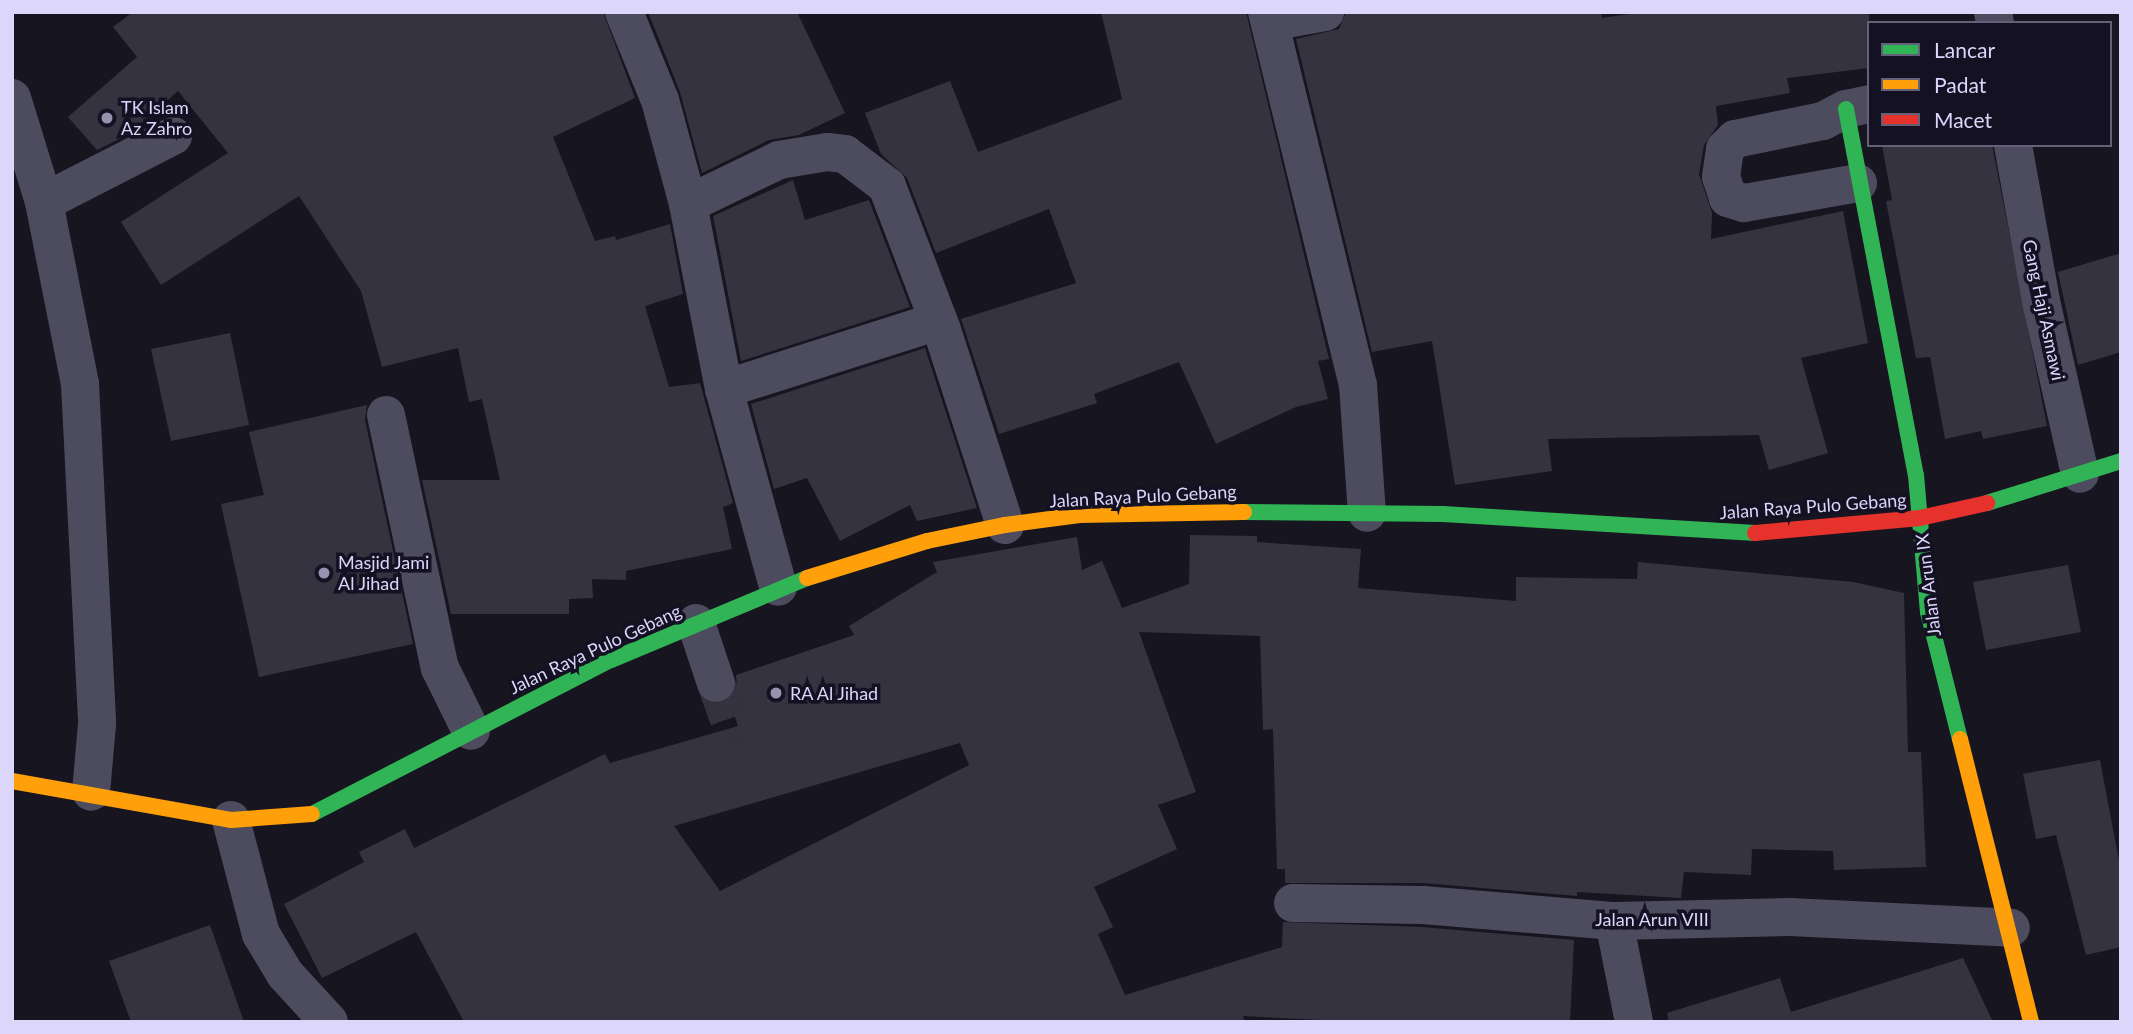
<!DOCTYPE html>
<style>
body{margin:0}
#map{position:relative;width:2133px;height:1034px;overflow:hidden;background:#17151f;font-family:Lato,sans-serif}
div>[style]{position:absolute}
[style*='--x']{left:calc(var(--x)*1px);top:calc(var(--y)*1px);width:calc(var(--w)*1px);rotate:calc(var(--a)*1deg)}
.building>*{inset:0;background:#363341}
.street-tunnel>*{height:38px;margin-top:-19px;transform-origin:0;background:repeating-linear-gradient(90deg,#353240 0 38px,transparent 0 57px)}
.street>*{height:38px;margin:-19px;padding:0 19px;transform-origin:19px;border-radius:19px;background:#4d4b5e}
.fast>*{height:16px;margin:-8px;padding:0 8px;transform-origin:8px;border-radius:8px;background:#30b455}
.slow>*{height:16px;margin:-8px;padding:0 8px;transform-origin:8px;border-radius:8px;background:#ff9f0a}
.jam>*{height:16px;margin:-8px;padding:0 8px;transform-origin:8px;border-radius:8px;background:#e5322d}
.dots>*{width:19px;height:19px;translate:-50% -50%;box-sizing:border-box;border:4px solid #141123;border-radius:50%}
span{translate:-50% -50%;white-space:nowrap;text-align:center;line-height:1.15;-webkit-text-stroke:7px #141123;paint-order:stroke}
.poi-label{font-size:18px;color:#dcd6fb}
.left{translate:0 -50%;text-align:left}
.street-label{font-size:18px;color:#dcd6fb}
.frame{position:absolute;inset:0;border:14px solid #dcd6fb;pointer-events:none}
.legend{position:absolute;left:1867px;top:21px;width:245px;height:126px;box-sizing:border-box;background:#141123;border:2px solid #646079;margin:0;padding:9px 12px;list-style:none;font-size:21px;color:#dcd6fb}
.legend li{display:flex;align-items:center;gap:14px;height:35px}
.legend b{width:35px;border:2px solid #646079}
</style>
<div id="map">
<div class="building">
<div style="clip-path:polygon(133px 12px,603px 12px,635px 98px,553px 137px,595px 241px,615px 236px,616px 240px,670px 224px,683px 294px,645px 306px,669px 387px,700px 383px,733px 503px,723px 507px,732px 549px,626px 571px,626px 580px,592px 579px,593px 598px,569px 599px,569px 614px,451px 614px,422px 480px,500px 480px,482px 399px,469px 402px,458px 348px,382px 367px,361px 291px,299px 196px,161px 285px,121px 222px,228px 153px,178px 91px,129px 134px,97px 150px,68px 117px,137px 57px,113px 27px)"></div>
<div style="clip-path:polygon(648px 12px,797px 12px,845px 113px,799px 135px,769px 140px,702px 173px,680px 92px)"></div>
<div style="clip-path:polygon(1101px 12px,1246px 12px,1329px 359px,1318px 361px,1328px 399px,1296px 407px,1216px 444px,1179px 362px,1094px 394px,1097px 403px,999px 434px,961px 319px,1076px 283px,1049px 209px,936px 253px,907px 178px,881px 154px,865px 113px,950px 81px,978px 152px,1122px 99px)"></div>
<div style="clip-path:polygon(1346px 12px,1601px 12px,1602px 18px,1642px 12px,1869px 12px,1869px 68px,1787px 78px,1790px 93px,1716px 106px,1718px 125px,1704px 145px,1699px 174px,1712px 213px,1711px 239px,1843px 211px,1868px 343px,1801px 358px,1828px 453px,1769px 470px,1759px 435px,1548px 439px,1552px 471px,1455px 485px,1432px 341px,1372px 352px,1296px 39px,1339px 29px)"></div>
<div style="clip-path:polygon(1882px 145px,1992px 145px,2047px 426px,1983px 439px,1981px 431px,1945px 439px,1930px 357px,1916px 358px,1886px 201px,1892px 200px)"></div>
<div style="clip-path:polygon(793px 180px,805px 220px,869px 200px,910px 307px,741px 361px,713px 216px)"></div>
<div style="clip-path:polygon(2121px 253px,2121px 352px,2078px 365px,2058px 272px)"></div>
<div style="clip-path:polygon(230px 333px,249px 425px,171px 441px,151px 349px)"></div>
<div style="clip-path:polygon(925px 348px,977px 508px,917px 521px,910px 505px,840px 541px,807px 478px,774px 489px,751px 404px)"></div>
<div style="clip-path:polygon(367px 405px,365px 420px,413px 644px,259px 677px,221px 504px,264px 495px,249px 432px)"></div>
<div style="clip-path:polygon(evenodd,1190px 535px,1257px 536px,1257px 542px,1361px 549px,1358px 588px,1516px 601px,1516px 577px,1637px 579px,1638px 562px,1853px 582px,1904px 593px,1908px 752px,1921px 752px,1926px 867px,1834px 870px,1833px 851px,1752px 849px,1751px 875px,1684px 872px,1681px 898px,1577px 892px,1577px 896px,1423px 883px,1285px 883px,1285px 869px,1277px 869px,1273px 729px,1263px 730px,1260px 636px,1139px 632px,1196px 792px,1158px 805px,1177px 849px,1094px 887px,1113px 927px,1098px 934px,1125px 995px,1282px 947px,1283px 922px,1422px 927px,1574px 940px,1570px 1022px,1360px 1022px,1243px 1016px,1245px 1022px,464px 1022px,416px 932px,322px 978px,284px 904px,364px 862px,359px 852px,405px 829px,414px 848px,605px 754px,610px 763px,738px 726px,729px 700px,737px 688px,736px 675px,854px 635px,849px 626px,937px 572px,933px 562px,1077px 537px,1082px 570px,1102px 561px,1122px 608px,1189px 584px,1190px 535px,960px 743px,969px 765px,720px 891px,674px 826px,960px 743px)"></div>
<div style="clip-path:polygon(2068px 565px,2081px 632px,1986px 650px,1973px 582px)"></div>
<div style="clip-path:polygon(2100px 760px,2121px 871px,2121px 947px,2086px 955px,2056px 835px,2036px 839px,2023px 774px)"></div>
<div style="clip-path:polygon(210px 925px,244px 1022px,131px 1022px,109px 961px)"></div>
<div style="clip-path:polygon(1963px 958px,1993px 1022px,1669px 1022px,1667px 1013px,1780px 978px,1791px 1012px)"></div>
</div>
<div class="street-tunnel">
<div style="--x:716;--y:683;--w:63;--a:70.4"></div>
</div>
<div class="street">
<div style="--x:624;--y:12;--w:95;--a:67.8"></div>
<div style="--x:660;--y:100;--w:108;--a:74.9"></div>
<div style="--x:688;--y:204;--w:188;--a:79"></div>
<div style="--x:724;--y:389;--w:205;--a:74.7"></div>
<div style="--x:1267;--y:12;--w:384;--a:76.3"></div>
<div style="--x:1358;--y:385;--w:128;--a:86"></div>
<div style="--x:1993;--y:12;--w:11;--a:80"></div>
<div style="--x:1270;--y:22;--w:56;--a:-10.3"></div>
<div style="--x:12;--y:98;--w:109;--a:72.9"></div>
<div style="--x:44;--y:202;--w:186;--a:78.8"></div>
<div style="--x:80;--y:384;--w:340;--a:87.1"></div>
<div style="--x:97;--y:724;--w:68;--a:95"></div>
<div style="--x:2013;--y:145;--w:158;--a:79.8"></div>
<div style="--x:2041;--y:301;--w:177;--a:77.3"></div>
<div style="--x:1858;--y:183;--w:116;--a:170"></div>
<div style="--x:1744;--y:203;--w:17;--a:-163"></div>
<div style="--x:1728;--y:198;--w:22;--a:-108"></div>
<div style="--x:1721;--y:177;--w:28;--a:-82"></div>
<div style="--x:1725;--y:149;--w:14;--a:-45"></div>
<div style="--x:1735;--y:139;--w:90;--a:-11.6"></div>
<div style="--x:1823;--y:121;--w:26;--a:-28"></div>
<div style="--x:1846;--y:109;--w:24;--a:-12"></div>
<div style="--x:44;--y:202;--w:145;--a:-27.1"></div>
<div style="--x:688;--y:204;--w:101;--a:-25.8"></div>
<div style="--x:779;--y:160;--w:49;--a:-9.5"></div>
<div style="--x:827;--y:152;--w:18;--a:6"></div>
<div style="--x:845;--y:154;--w:53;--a:37.3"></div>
<div style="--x:887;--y:186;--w:154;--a:69.1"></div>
<div style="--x:942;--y:330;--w:205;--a:72.1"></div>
<div style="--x:724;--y:389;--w:225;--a:-17.6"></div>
<div style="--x:386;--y:415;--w:259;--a:78"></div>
<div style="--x:440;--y:668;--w:70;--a:63.8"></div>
<div style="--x:696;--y:623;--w:63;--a:71.6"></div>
<div style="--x:231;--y:820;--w:118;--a:75.3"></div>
<div style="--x:261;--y:934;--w:47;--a:59"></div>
<div style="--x:285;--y:974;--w:65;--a:47.5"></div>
<div style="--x:1293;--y:903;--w:130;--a:0.9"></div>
<div style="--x:1423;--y:905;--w:192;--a:4.8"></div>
<div style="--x:1614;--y:921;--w:176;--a:-1.3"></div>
<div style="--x:1790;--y:917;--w:221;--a:2.8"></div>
<div style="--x:1614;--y:921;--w:103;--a:78.8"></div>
</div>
<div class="fast">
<div style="--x:1846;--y:109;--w:373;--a:79.2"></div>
<div style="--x:1916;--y:475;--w:138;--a:85"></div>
<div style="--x:1928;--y:612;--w:131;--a:75.9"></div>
<div style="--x:1987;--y:503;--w:140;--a:-17.4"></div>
<div style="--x:1244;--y:512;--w:199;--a:0.6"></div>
<div style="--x:1443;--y:514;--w:313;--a:3.5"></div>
<div style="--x:312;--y:814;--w:336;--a:-27.3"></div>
<div style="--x:611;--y:660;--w:212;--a:-22.7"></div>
</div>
<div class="slow">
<div style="--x:807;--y:578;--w:126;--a:-17.1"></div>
<div style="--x:927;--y:541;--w:80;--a:-11.6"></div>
<div style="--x:1005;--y:525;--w:75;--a:-7.7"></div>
<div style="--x:1079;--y:515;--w:165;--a:-1"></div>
<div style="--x:1960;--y:739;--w:292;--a:75.9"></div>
<div style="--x:12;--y:781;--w:222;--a:10.1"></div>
<div style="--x:231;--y:820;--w:81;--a:-4.2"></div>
</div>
<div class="jam">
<div style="--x:1755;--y:533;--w:166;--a:-5.2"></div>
<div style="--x:1920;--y:518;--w:69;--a:-12.6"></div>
</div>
<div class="dots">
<div style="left:107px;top:118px;background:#9792ae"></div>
<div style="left:324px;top:573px;background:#9792ae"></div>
<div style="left:776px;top:693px;background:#9792ae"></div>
</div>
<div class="poi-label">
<span class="left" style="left:121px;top:118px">TK Islam<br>Az Zahro</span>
<span class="left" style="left:338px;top:573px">Masjid Jami<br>Al Jihad</span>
<span class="left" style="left:790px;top:693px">RA Al Jihad</span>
</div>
<div class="street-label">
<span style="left:2044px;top:310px;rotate:78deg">Gang Haji Asmawi</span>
<span style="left:1143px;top:496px;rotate:-3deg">Jalan Raya Pulo Gebang</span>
<span style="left:1813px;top:506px;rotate:-4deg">Jalan Raya Pulo Gebang</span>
<span style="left:1928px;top:585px;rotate:-97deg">Jalan Arun IX</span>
<span style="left:595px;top:649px;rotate:-25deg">Jalan Raya Pulo Gebang</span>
<span style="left:1652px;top:919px">Jalan Arun VIII</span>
</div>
<div class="frame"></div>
<ul class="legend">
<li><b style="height:9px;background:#30b455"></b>Lancar</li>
<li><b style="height:9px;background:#ff9f0a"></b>Padat</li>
<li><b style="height:9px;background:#e5322d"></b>Macet</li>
</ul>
</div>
